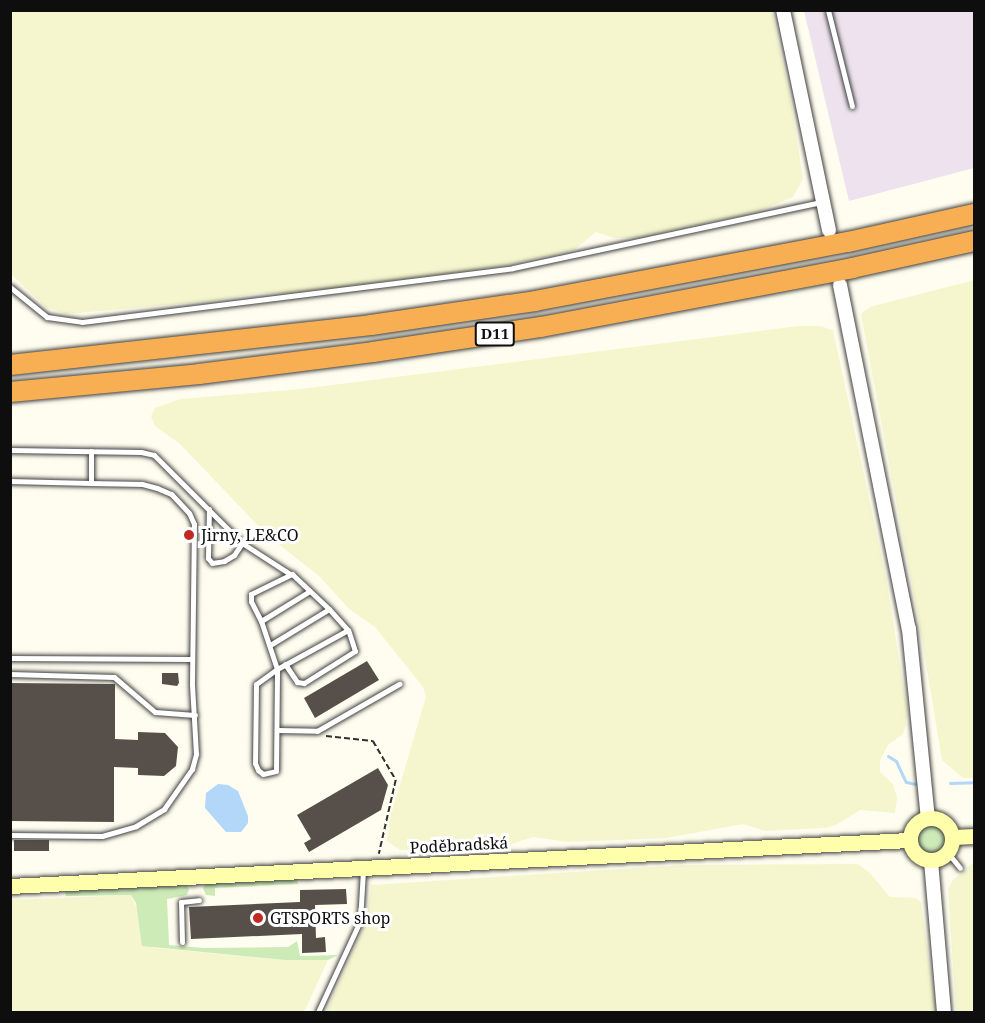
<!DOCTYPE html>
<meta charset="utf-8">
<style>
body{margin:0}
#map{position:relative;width:985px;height:1023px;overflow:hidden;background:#fffdef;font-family:"Noto Serif",serif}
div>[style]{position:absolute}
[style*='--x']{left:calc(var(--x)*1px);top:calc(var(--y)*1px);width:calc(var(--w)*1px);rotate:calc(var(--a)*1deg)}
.industrial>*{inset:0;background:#ede2ed}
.farmland>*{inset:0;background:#f5f6ce}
.green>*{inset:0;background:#cdebb7}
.round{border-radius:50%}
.water>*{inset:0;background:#b2d7f8}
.stream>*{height:3px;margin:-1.5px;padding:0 1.5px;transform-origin:1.5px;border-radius:1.5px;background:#b2d7f8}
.building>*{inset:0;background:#57504a}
.path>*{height:1.5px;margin-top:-0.75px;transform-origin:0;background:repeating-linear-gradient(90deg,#303030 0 6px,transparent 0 9px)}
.roads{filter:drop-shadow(0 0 2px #414141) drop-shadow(0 0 2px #414141)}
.service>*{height:5px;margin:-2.5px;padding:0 2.5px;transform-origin:2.5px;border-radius:2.5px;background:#fff}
.tertiary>*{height:14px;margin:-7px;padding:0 7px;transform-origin:7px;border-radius:7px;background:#fff}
.secondary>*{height:15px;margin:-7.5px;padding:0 7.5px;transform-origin:7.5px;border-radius:7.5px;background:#fffeaa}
.secondary>.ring{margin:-7.5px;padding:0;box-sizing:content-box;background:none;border:15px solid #fffeaa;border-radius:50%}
.motorway>*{height:20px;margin:-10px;padding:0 10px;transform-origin:10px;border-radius:10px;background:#f8af53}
.dots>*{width:16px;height:16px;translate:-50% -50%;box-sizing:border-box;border:3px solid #fff;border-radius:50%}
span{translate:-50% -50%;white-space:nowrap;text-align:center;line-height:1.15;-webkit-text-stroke:6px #fff;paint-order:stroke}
.shield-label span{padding:2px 4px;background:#fff;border:2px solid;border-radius:4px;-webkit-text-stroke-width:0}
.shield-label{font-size:15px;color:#0e0e0e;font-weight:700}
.poi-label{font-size:16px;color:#0e0e0e}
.left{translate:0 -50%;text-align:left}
.street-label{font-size:16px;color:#0e0e0e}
.frame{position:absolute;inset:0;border:12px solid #0e0e0e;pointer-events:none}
</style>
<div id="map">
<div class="industrial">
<div style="clip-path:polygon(804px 11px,974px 11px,974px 168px,849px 201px)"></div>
</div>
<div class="farmland">
<div style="clip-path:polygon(10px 11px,772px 11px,791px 102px,803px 179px,793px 197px,759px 211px,636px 238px,614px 238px,596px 232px,574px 250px,503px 266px,306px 293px,259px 293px,211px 301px,66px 314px,46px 307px,11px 274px)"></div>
<div style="clip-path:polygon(974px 280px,974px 778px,963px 778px,942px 760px,920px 628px,861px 314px,870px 307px)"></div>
<div style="clip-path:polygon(799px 326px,820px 326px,833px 330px,886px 577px,907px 709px,906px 724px,903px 734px,888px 745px,880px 760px,880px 772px,893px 784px,897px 798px,895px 813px,860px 810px,836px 825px,824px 828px,765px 831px,743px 824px,667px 838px,568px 842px,533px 837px,508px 845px,423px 850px,400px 850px,387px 841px,390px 818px,426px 697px,423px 687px,375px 627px,349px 609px,319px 576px,267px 535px,180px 444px,155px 426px,151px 416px,155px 408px,180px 399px,301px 389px)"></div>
<div style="clip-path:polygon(974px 862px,974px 1012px,956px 1012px,948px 889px,953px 880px)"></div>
<div style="clip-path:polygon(858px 864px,870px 873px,890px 897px,916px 898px,921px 902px,936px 1012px,326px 1012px,366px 922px,371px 885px,684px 865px)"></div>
<div style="clip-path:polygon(131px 895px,154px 948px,285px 960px,328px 960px,304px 1012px,11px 1012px,11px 900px)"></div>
</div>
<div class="green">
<div class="round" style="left:916px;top:824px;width:30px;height:30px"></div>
<div style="clip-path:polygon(297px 877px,298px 884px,215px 888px,215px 896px,206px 895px,203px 888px,207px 882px)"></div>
<div style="clip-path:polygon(184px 882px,189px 889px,187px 895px,167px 899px,169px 945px,204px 948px,288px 947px,297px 941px,300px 956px,338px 955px,328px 960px,285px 960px,142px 946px,136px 903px,131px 895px,66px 896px,64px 889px)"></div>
</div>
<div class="water">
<div style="clip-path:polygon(218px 784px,228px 785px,238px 791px,248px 816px,248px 823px,241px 832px,226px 832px,205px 808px,206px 793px)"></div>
</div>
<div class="stream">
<div style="--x:888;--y:756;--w:9;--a:32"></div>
<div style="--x:896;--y:761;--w:23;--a:65"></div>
<div style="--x:906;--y:782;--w:10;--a:11"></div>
<div style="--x:950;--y:783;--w:24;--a:-2"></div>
</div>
<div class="building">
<div style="clip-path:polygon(367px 661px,379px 680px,315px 718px,304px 698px)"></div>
<div style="clip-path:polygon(162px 673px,178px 673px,179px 683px,177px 686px,162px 684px)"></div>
<div style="clip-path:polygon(10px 683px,115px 684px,115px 739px,138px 740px,138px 732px,165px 733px,178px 747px,176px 766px,164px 776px,138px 775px,138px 768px,114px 767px,114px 822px,10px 821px)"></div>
<div style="clip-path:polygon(378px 768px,388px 785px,381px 810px,309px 852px,304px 843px,311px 839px,297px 815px)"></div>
<div style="clip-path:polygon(14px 840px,49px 840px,49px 851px,14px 851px)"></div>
<div style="clip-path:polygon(346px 889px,347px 904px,315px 905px,316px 938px,325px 937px,326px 952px,302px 953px,302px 934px,191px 939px,189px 907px,300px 902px,300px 890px)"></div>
</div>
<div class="path">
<div style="--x:326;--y:736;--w:47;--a:6.1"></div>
<div style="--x:373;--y:741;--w:45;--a:59.5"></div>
<div style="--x:396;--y:780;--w:76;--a:102.9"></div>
</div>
<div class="roads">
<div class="service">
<div style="--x:828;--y:10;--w:99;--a:76"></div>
<div style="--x:10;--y:287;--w:48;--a:39"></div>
<div style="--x:47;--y:317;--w:35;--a:8"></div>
<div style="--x:82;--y:322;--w:434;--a:-7.1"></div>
<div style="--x:513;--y:268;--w:315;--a:-12.1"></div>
<div style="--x:10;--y:450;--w:131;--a:0.9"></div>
<div style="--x:141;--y:452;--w:13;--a:13"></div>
<div style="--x:154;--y:455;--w:124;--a:45"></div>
<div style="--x:242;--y:543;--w:57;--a:32.9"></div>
<div style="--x:10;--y:481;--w:81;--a:1.4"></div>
<div style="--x:91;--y:483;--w:32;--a:-90"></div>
<div style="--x:209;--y:509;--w:49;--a:91.2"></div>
<div style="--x:208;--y:558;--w:6;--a:51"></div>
<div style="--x:212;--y:563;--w:12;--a:-9"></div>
<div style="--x:224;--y:561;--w:12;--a:-31"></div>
<div style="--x:234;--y:555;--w:14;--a:-56"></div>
<div style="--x:261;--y:621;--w:57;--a:-31.5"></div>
<div style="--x:270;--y:645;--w:69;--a:-31.4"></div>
<div style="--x:329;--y:609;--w:28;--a:48"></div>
<div style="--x:348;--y:630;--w:81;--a:151.2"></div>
<div style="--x:277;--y:669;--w:26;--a:144"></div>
<div style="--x:256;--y:684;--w:79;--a:90.7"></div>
<div style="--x:255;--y:763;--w:8;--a:67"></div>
<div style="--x:258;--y:770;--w:6;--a:39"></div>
<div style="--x:263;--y:774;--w:13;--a:-13"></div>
<div style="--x:276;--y:771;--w:102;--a:-89.4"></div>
<div style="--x:277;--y:669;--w:51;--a:-108.4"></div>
<div style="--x:261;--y:621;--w:22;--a:-117"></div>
<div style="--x:251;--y:601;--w:7;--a:-90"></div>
<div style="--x:251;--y:594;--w:46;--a:-26"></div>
<div style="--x:292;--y:574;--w:51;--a:43.4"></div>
<div style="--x:10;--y:658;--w:182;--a:0.3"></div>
<div style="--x:285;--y:664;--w:22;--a:56"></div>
<div style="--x:297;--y:682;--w:7;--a:8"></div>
<div style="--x:304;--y:683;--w:60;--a:-32.1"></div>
<div style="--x:355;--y:651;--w:22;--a:-108"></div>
<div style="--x:10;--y:674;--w:104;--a:1.7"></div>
<div style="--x:114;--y:677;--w:54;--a:40.5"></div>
<div style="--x:155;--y:712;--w:40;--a:4.3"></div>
<div style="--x:278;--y:730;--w:39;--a:1"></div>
<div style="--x:317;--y:731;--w:95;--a:-29.8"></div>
<div style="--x:10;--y:835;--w:92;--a:0.6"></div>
<div style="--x:102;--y:836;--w:35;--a:-16"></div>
<div style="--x:136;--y:826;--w:33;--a:-31"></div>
<div style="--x:164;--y:809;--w:49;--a:-55"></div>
<div style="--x:192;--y:769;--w:16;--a:-75"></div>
<div style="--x:196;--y:754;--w:70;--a:-93.3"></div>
<div style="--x:192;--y:684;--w:160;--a:-89.3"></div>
<div style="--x:194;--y:524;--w:12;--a:-114"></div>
<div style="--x:189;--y:513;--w:26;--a:-133"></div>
<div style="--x:171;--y:494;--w:15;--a:-157"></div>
<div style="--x:157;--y:488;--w:16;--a:-165"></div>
<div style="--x:142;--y:484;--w:51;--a:-178.9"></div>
<div style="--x:948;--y:853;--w:19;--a:51"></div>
<div style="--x:182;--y:942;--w:40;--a:-91.4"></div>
<div style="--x:181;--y:902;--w:18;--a:-6"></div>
<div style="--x:318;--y:1012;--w:100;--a:-65.2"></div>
<div style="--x:360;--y:921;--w:50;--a:-86.6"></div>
</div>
<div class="tertiary">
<div style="--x:783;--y:10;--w:225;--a:78.2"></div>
<div style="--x:840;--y:285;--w:351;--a:78.7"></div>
<div style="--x:909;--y:629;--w:190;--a:84.3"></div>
<div style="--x:931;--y:861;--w:152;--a:85.1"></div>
</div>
<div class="secondary">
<div class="ring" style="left:910px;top:818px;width:27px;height:27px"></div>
<div style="--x:953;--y:837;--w:21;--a:-3"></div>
<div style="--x:10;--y:886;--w:901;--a:-2.93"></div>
</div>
<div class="motorway">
<div style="--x:10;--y:365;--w:363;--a:-6.3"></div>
<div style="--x:371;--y:325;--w:166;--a:-8.3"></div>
<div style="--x:535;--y:301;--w:319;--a:-10.7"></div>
<div style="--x:848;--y:242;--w:129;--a:-12.5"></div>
<div style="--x:10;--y:392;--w:190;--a:-5.4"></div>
<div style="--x:199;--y:374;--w:175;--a:-7.2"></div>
<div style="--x:373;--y:352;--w:170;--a:-8.5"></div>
<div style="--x:541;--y:327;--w:317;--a:-10.7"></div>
<div style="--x:852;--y:268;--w:125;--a:-12.5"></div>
</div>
</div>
<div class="dots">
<div style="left:189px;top:535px;background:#c22921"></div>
<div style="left:258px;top:918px;background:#c22921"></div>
</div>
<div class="shield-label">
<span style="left:495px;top:334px">D11</span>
</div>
<div class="poi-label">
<span class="left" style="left:201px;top:535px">Jirny, LE&amp;CO</span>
<span class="left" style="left:270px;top:918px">GTSPORTS shop</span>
</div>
<div class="street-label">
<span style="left:459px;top:845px;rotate:-3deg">Poděbradská</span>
</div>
<div class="frame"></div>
</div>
